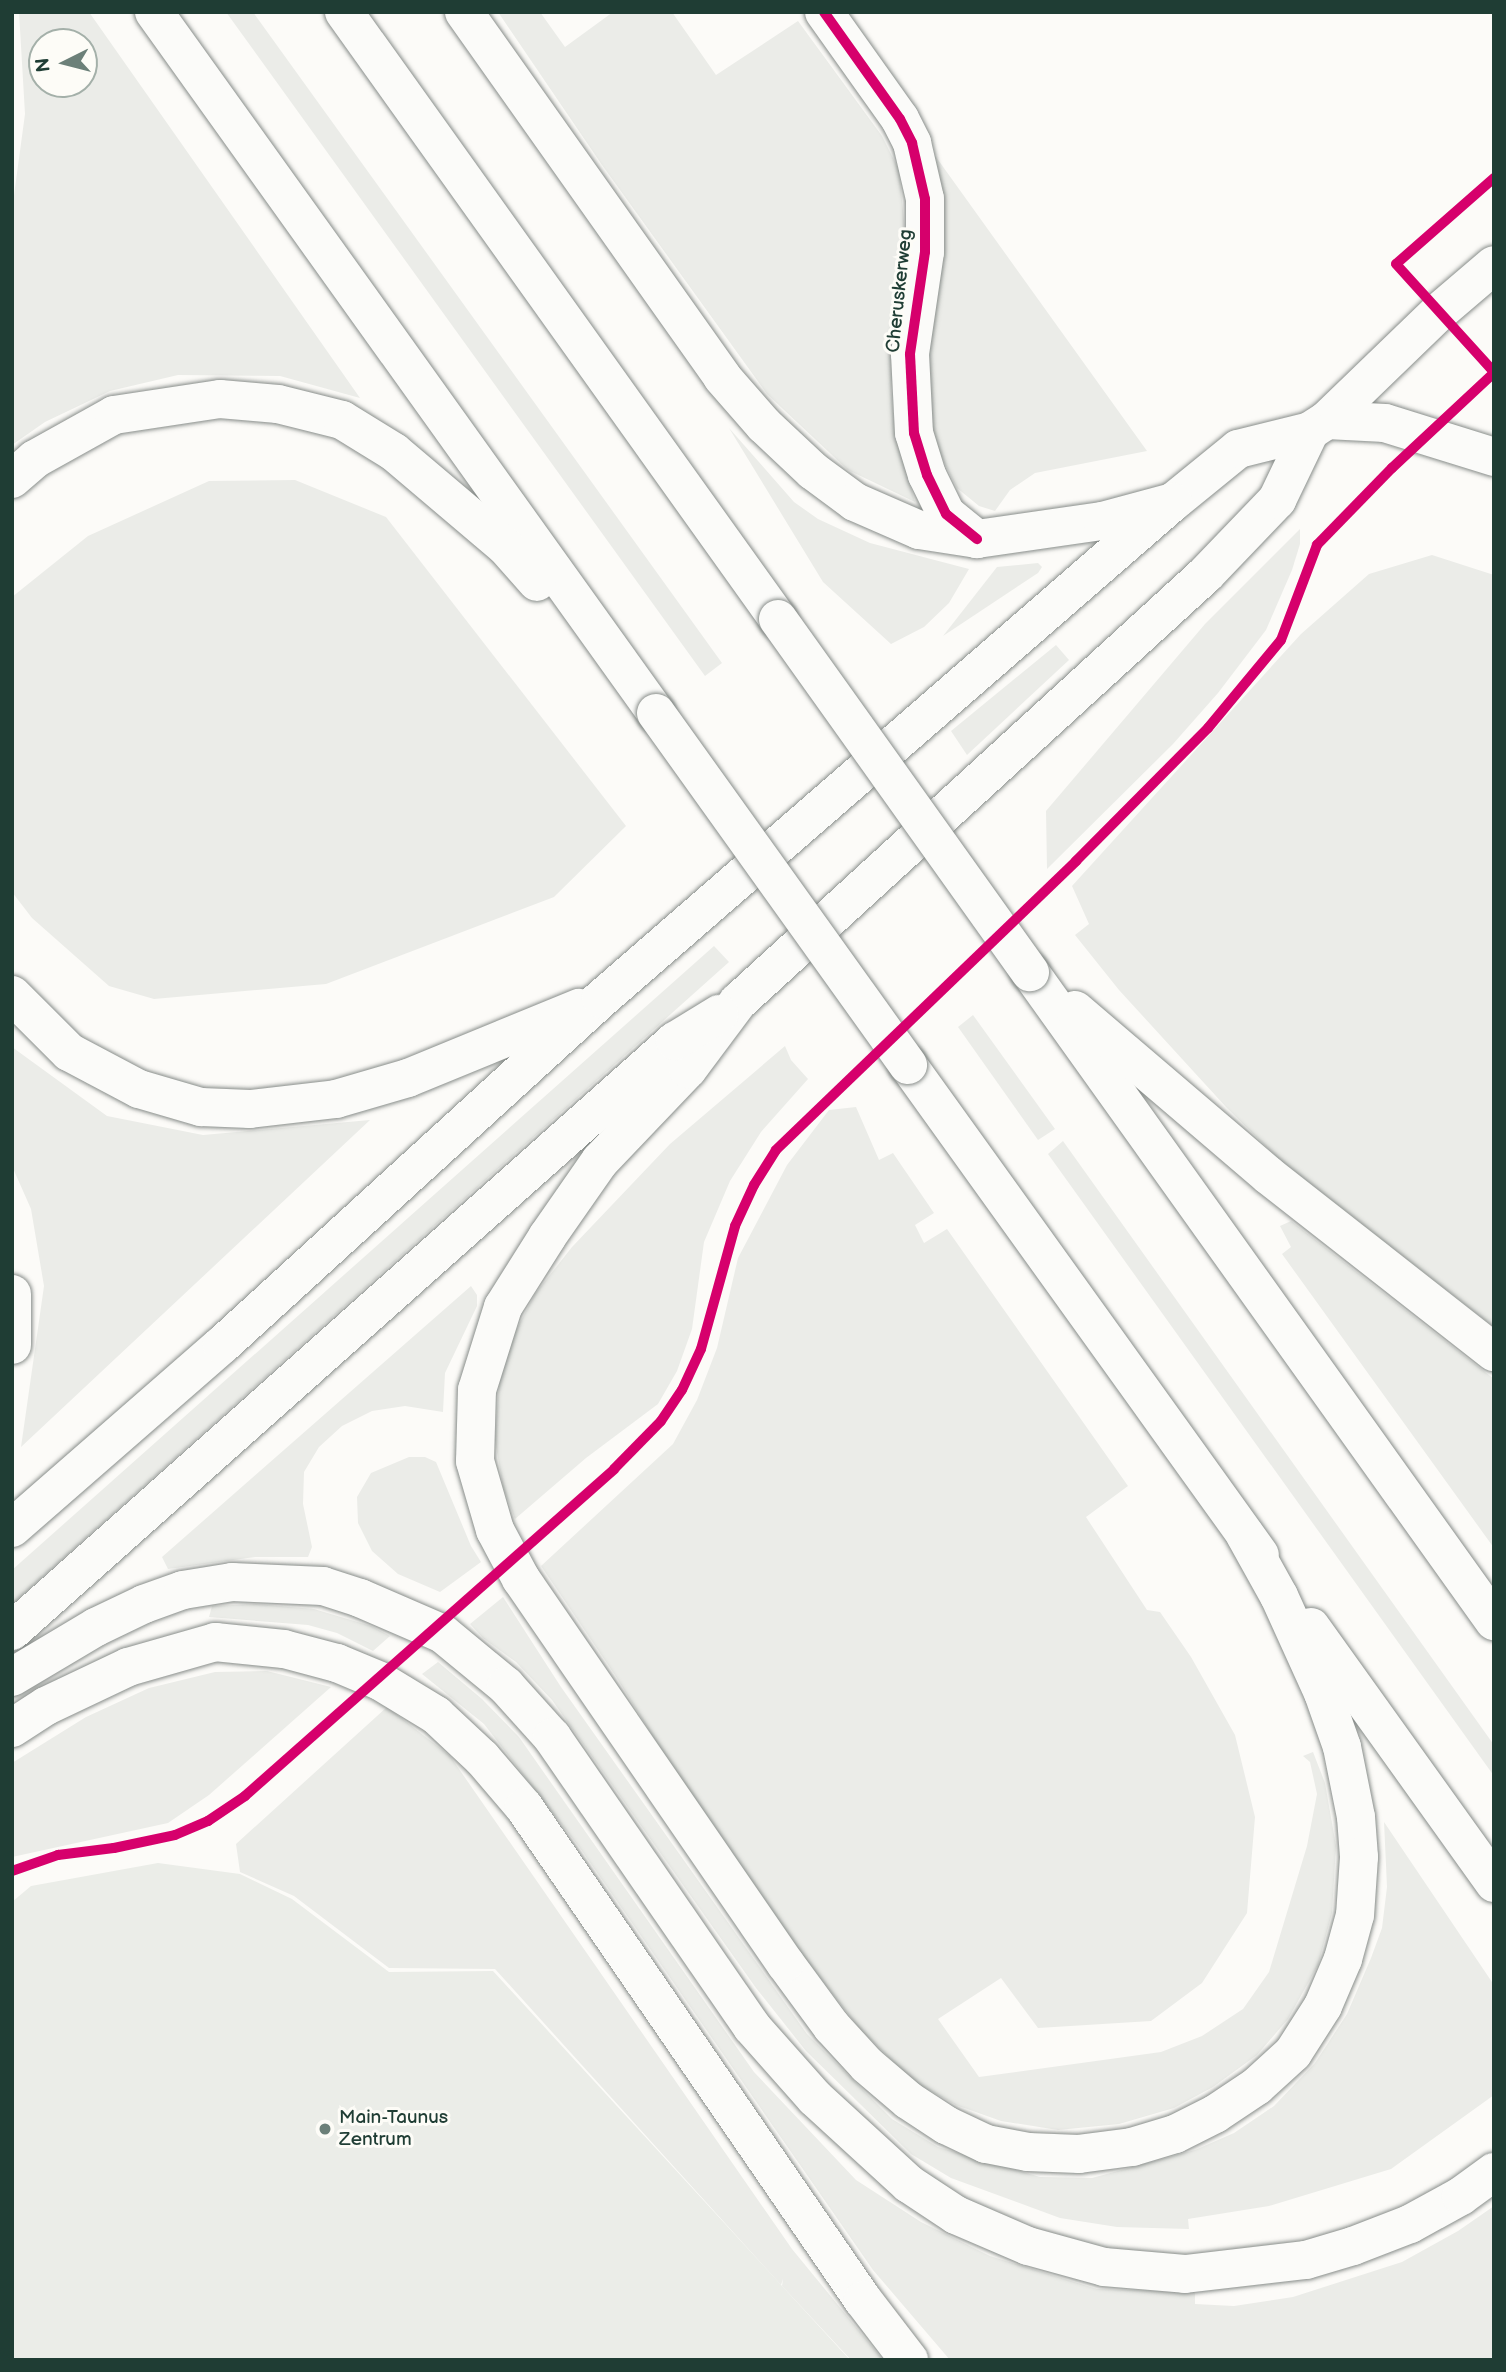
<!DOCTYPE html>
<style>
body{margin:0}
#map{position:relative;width:1506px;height:2372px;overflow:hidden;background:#fcfbf8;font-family:"Balsamiq Sans",sans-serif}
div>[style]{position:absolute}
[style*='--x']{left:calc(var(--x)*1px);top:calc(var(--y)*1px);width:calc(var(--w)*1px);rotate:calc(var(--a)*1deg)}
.built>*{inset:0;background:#ebede8}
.green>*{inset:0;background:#ebece8}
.roads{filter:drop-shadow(0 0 2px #888d8a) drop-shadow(0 0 2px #888d8a)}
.minor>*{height:38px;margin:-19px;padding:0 19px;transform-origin:19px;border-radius:19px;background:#fbfbf9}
.major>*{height:38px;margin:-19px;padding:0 19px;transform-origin:19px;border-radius:19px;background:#fbfbf9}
.highway>*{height:38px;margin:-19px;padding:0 19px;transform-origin:19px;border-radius:19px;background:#fbfbf9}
.bridges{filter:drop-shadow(0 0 2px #888d8a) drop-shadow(0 0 2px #888d8a)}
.highway-bridge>*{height:38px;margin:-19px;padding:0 19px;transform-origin:19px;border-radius:19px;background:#fbfbf9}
.cycleway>*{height:10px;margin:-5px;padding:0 5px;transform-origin:5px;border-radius:5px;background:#d6006c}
.dots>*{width:19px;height:19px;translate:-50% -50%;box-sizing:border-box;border:4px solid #fdfcf7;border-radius:50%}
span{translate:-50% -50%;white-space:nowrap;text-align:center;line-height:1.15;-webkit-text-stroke:6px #fdfcf7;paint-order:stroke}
.street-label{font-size:19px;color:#1f3d34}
.poi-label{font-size:19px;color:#1f3d34}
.left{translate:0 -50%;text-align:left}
.frame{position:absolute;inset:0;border:14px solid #1f3d34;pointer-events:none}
.north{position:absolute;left:28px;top:28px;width:70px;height:70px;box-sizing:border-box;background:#fdfcf7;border:2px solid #a4b0a9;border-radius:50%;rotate:264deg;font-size:19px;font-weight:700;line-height:28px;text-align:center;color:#1f3d34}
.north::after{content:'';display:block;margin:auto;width:24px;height:32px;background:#6c8079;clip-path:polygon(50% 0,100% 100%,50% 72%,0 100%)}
</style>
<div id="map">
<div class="built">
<div style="clip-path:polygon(158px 1863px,240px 1874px,292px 1899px,389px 1972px,493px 1971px,850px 2360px,12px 2360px,12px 1902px,31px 1886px)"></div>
</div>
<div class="green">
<div style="clip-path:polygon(evenodd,19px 12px,89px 12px,360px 398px,280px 376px,178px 375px,110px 391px,45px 422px,12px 445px,12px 210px,25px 114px,19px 12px,42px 42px,84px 42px,84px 84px,42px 84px,42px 42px)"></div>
<div style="clip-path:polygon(226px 12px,253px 12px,722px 663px,705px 676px)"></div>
<div style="clip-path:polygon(498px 12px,540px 12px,565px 47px,613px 12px,672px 12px,716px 75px,798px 21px,882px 136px,899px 170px,905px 231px,891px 389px,895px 433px,915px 502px,848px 470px,767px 394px,602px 165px)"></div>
<div style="clip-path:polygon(931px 150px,1147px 451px,1035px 473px,1010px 490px,995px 511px,979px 506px,957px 488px,938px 450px,926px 397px)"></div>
<div style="clip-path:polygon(729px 428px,794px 502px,818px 519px,870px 543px,969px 569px,949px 603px,924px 627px,891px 644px,823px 582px)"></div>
<div style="clip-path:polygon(295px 480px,386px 517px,626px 826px,554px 897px,326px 984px,154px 999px,109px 986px,32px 918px,12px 892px,12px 597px,88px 536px,209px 481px)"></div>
<div style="clip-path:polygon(1300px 529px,1300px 544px,1292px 570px,1266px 630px,1218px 693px,1173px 744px,1047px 869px,1046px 811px,1205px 624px)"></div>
<div style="clip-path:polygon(1432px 555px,1494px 575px,1494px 1327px,1279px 1159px,1226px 1107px,1119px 990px,1075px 935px,1089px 924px,1072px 886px,1301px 634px,1369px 574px)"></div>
<div style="clip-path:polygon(1038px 563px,1042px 567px,1038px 573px,943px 636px,997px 567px)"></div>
<div style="clip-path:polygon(1056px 645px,1069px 660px,967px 755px,951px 731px)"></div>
<div style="clip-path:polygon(714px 946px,729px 962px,12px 1604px,12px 1570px)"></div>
<div style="clip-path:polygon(973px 1015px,1055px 1129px,1038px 1140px,958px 1027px)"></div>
<div style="clip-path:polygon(785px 1046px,791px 1060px,808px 1079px,761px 1132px,730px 1181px,704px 1242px,692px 1329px,677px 1371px,658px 1404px,586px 1458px,515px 1519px,503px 1487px,495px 1440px,499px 1384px,512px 1338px,535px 1294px,572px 1247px,670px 1144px)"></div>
<div style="clip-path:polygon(12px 1047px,107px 1116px,203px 1135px,370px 1120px,21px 1447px,44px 1286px,31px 1209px,12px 1166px)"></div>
<div style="clip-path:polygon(856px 1107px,879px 1160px,893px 1153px,934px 1213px,915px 1225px,924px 1243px,947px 1229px,1128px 1486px,1086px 1517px,1147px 1610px,1160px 1612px,1191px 1657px,1235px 1735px,1255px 1817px,1247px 1913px,1202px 1983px,1151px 2021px,1038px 2028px,1001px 1978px,938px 2019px,979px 2077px,1161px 2052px,1202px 2036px,1243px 2009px,1269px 1972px,1307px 1846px,1317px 1794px,1310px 1762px,1303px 1756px,1313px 1752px,1325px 1783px,1336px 1846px,1332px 1913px,1318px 1965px,1288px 2019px,1257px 2055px,1213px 2087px,1174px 2108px,1119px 2124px,1058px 2130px,1001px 2121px,956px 2105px,913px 2081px,860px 2029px,800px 1952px,691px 1798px,615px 1675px,541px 1566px,673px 1444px,697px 1400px,717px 1348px,738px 1258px,787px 1165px,829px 1110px)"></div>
<div style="clip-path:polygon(1063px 1141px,1494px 1745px,1494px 1776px,1048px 1154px)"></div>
<div style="clip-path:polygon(1291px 1221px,1494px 1379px,1494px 1548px,1282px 1254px,1291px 1247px,1280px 1226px)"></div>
<div style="clip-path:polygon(471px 1286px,477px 1295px,477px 1306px,445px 1373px,443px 1412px,405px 1406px,372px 1411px,342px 1426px,319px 1447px,304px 1472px,303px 1504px,312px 1547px,308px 1557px,255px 1557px,168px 1569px,162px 1557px)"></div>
<div style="clip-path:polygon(409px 1457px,425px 1457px,436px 1462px,471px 1546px,481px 1562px,440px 1592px,398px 1574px,372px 1551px,358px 1523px,357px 1497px,371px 1473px)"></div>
<div style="clip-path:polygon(503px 1597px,561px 1687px,807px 2034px,892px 2119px,938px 2147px,1040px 2177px,1092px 2178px,1195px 2150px,1234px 2133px,1274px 2106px,1315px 2063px,1347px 2014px,1371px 1958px,1382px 1928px,1387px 1887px,1384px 1822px,1494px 1985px,1494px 2095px,1391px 2169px,1269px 2206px,1188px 2219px,1189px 2229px,1117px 2227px,1060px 2218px,951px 2178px,911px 2154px,806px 2051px,756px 1988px,552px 1700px,516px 1662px,483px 1638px,470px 1624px)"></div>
<div style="clip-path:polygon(256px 1604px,314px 1609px,371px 1626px,390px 1636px,373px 1651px,337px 1633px,308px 1625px,209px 1617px,212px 1606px)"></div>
<div style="clip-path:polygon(438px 1662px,482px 1699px,519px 1737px,754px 2072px,856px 2180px,921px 2222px,990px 2256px,1097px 2289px,1195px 2292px,1195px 2304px,1234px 2306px,1293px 2297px,1402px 2262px,1458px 2231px,1494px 2206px,1494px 2360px,950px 2360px,873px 2270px,580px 1848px,484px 1724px,422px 1674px)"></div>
<div style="clip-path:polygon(267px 1671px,331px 1687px,209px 1795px,168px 1823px,12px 1857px,12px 1763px,86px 1717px,149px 1688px,215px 1672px)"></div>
<div style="clip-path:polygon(387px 1707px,450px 1756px,792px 2249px,883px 2360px,851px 2360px,782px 2286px,783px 2279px,781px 2285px,495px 1969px,389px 1968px,294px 1896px,240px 1872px,236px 1844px)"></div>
</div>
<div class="roads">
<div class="minor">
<div style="--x:824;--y:12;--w:131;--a:54.6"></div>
<div style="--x:900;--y:119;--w:27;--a:63"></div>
<div style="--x:912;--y:143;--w:57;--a:76.9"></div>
<div style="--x:925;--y:199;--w:53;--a:90"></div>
<div style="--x:925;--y:252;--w:103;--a:98.4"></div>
<div style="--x:910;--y:354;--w:79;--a:87.1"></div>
<div style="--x:914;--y:433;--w:44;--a:72.8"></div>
<div style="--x:927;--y:475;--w:43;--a:64"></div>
<div style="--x:946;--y:514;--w:40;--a:39"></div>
</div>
<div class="major">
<div style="--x:977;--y:539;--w:126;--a:-8.2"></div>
<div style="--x:1102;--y:521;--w:73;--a:-15"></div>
<div style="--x:1173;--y:502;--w:84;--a:-39.2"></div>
<div style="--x:1238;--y:449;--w:74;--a:-14"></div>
<div style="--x:1310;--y:431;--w:20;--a:-33"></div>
<div style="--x:1327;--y:420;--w:156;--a:-44"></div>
<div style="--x:1439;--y:312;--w:72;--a:-40.5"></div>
</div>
<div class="highway">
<div style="--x:154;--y:12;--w:862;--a:54.39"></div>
<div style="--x:344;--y:12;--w:746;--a:54.44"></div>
<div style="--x:464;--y:12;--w:447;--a:54.7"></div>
<div style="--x:722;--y:377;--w:64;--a:48.8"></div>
<div style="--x:764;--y:425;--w:67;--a:43.2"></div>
<div style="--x:813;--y:471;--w:52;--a:36.4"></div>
<div style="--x:855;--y:502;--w:70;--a:23.6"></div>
<div style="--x:919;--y:530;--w:59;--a:8.8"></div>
<div style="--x:1327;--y:420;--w:58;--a:3"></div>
<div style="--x:1385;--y:423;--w:114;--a:17.3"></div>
<div style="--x:12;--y:479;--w:30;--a:-41"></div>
<div style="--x:35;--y:459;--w:90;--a:-29.1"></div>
<div style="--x:114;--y:415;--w:107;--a:-8.6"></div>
<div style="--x:220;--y:399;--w:58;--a:4.9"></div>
<div style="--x:278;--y:404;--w:66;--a:14"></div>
<div style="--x:342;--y:420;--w:61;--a:31.6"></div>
<div style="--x:394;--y:452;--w:145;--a:40.3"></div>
<div style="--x:505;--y:546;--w:48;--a:48.4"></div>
<div style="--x:1030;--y:972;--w:798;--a:54.44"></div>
<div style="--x:12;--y:995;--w:81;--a:45"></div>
<div style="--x:69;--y:1052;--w:79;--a:27.9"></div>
<div style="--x:139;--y:1089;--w:65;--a:16.2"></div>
<div style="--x:201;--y:1107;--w:49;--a:2.3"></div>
<div style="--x:250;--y:1109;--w:87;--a:-6.6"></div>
<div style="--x:336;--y:1099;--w:75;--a:-16.3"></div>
<div style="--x:408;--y:1078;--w:185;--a:-22.3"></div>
<div style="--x:1075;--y:1010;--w:254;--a:40.5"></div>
<div style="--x:1268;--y:1175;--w:287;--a:38.1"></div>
<div style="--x:908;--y:1065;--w:603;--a:54.31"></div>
<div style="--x:12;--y:1294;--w:51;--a:90"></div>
<div style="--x:12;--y:1528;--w:279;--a:-41.1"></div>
<div style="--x:222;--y:1345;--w:513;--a:-42.39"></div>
<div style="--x:601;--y:999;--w:758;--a:-40.99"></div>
<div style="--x:1245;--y:1535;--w:70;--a:60.9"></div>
<div style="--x:1279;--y:1596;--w:107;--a:65.6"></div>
<div style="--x:1323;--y:1693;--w:57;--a:70.6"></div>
<div style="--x:1342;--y:1747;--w:71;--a:78.7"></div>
<div style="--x:1356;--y:1817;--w:40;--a:85.7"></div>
<div style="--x:1359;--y:1857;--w:58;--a:93.9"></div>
<div style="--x:1355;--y:1915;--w:46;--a:105.3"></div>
<div style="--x:1343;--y:1959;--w:51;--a:113.1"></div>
<div style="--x:1323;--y:2006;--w:56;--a:122.6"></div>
<div style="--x:1293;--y:2053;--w:49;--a:137.5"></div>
<div style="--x:1257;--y:2086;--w:50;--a:146.3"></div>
<div style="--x:1215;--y:2114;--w:45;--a:153.4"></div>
<div style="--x:1175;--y:2134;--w:45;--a:163.2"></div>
<div style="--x:1132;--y:2147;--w:53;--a:172.5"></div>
<div style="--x:1079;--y:2154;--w:51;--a:-177.8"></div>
<div style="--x:1028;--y:2152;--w:43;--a:-169.2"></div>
<div style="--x:986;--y:2144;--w:44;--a:-154.6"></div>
<div style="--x:946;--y:2125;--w:45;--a:-146.7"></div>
<div style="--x:908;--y:2100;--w:54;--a:-139.5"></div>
<div style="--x:867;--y:2065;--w:52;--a:-132.6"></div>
<div style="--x:832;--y:2027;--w:79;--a:-126.3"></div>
<div style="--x:785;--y:1963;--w:466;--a:-124.5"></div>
<div style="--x:521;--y:1579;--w:55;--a:-118"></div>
<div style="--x:495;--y:1530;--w:72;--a:-106.2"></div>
<div style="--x:475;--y:1461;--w:71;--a:-88.4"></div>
<div style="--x:477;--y:1390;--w:87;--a:-72.6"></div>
<div style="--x:503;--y:1307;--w:83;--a:-57.8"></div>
<div style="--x:547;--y:1237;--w:93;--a:-55.1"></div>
<div style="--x:600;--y:1161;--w:127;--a:-46.3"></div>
<div style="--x:688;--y:1069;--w:84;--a:-53.3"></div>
<div style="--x:738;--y:1002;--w:634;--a:-42.44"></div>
<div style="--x:1206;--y:574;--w:103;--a:-46.2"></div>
<div style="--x:1277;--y:500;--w:76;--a:-64.4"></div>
<div style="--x:1311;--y:1627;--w:315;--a:54.4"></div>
<div style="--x:12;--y:1631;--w:888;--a:-41.67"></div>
<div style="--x:675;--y:1041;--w:52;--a:-31.5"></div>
<div style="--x:12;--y:1677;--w:98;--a:-30.8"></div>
<div style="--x:96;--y:1627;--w:53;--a:-25.6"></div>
<div style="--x:144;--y:1604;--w:41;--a:-19.7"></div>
<div style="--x:183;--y:1590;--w:50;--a:-9.3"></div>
<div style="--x:232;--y:1582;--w:91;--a:2.5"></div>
<div style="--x:323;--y:1586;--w:39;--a:18"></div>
<div style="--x:360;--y:1598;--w:90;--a:23.4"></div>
<div style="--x:443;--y:1634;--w:82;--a:39.5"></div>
<div style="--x:506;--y:1686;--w:69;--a:48"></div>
<div style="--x:552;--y:1737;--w:352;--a:55.4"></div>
<div style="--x:752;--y:2027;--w:95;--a:48.4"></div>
<div style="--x:815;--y:2098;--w:127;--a:42.5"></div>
<div style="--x:909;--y:2184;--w:56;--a:33.4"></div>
<div style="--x:956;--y:2215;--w:78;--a:23.3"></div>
<div style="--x:1028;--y:2246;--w:79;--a:15.4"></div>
<div style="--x:1104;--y:2267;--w:81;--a:4.9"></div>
<div style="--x:1185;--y:2274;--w:122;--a:-6.6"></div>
<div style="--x:1306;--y:2260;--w:49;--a:-16.6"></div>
<div style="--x:1353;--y:2246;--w:61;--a:-21.1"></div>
<div style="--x:1410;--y:2224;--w:58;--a:-28.8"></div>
<div style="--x:1461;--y:2196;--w:41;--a:-36"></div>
<div style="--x:12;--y:1728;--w:40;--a:-32.9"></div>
<div style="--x:46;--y:1706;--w:91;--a:-25.4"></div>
<div style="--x:128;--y:1667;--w:91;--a:-16"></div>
<div style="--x:215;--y:1642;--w:69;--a:5.8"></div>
<div style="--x:284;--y:1649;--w:55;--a:14.8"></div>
<div style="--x:337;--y:1663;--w:47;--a:22.7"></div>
<div style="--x:380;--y:1681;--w:66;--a:31.3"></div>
<div style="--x:436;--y:1715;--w:63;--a:43.1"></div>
<div style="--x:482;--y:1758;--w:65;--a:49.4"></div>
<div style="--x:524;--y:1807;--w:598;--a:55.49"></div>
<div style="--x:863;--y:2300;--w:76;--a:52.5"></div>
</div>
</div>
<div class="bridges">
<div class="highway-bridge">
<div style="--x:778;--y:619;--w:434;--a:54.5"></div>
<div style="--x:656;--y:713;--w:433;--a:54.4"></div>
</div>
</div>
<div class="cycleway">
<div style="--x:824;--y:12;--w:131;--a:54.6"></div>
<div style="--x:900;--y:119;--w:27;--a:63"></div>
<div style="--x:912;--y:143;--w:57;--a:76.9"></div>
<div style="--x:925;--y:199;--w:53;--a:90"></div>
<div style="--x:925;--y:252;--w:103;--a:98.4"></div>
<div style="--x:910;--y:354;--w:79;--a:87.1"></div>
<div style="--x:914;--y:433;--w:44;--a:72.8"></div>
<div style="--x:927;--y:475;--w:43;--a:64"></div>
<div style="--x:946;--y:514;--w:40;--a:39"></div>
<div style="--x:1494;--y:178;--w:130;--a:138.7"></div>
<div style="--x:1396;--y:264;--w:146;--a:47.8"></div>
<div style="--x:12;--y:1871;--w:49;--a:-19.2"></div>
<div style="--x:58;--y:1855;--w:56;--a:-7.1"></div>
<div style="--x:114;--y:1848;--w:62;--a:-12"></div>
<div style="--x:175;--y:1835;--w:36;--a:-23"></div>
<div style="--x:208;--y:1821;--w:45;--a:-34"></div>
<div style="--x:245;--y:1796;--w:493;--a:-41.5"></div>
<div style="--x:614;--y:1469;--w:67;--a:-45.6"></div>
<div style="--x:661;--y:1421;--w:37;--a:-56"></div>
<div style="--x:682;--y:1390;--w:45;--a:-65.1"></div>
<div style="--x:701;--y:1349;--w:128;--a:-74.5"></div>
<div style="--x:735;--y:1226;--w:45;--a:-65.1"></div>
<div style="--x:754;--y:1185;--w:41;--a:-57.8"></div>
<div style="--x:776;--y:1150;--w:417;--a:-43.9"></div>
<div style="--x:1076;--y:861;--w:187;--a:-45.2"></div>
<div style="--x:1208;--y:728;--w:114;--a:-50.3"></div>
<div style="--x:1281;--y:640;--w:102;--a:-69.2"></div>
<div style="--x:1317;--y:545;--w:107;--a:-45.8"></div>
<div style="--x:1392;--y:468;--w:139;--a:-43"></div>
</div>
<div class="dots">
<div style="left:325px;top:2129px;background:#6c8079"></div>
</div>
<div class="street-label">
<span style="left:900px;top:291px;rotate:-84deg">Cheruskerweg</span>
</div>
<div class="poi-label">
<span class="left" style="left:339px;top:2129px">Main-Taunus<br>Zentrum</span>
</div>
<div class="frame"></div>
<div class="north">N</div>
</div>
